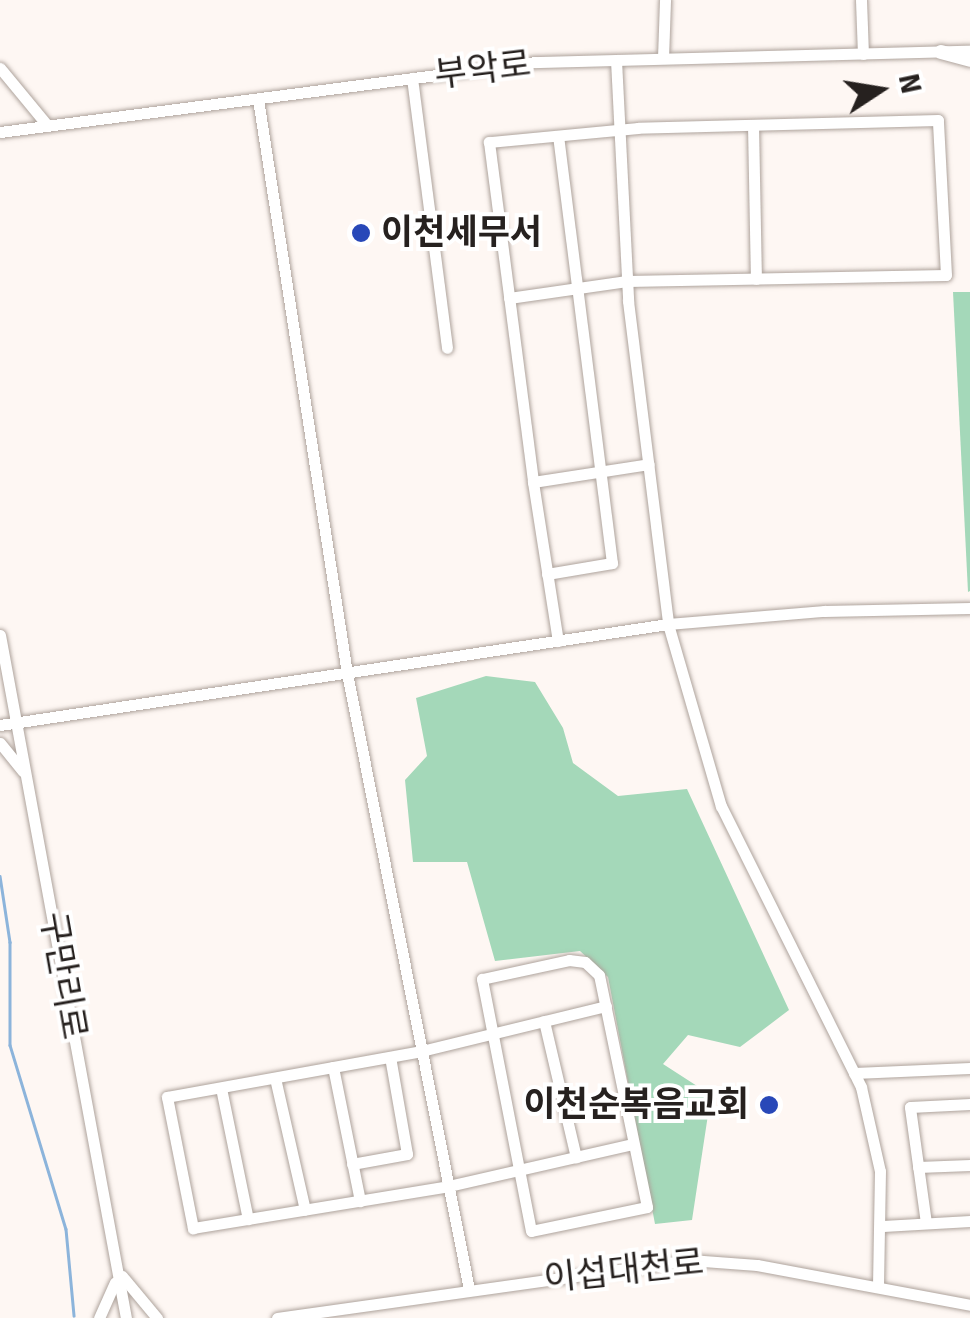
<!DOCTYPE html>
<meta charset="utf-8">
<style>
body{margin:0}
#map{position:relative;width:970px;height:1318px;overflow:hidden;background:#fef7f3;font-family:Signika,"Noto Sans KR",sans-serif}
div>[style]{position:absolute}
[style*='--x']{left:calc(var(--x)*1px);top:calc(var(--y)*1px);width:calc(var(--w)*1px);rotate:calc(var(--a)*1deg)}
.green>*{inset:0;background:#a4d8b9}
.stream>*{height:2.5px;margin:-1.25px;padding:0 1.25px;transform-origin:1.25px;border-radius:1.25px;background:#8cb4db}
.roads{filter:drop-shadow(0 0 2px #aea39c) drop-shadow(0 0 2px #aea39c)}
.minor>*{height:11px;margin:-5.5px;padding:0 5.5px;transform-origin:5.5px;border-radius:5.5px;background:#fff}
.major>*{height:14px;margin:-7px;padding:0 7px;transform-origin:7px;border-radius:7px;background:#fff}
.dots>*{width:28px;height:28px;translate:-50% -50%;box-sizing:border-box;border:5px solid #fff;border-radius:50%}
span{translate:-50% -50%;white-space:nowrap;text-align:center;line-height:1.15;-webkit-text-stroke:8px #fff;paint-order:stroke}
.street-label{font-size:35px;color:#26211f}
.poi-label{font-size:35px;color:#26211f;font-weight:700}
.left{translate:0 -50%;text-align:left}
.right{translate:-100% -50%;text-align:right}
.north{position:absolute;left:830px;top:40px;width:100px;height:100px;-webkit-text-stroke:8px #fff;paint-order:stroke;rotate:78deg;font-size:28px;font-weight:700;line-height:40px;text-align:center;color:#26211f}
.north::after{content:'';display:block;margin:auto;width:35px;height:45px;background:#26211f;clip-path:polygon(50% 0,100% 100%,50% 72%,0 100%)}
</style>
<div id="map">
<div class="green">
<div style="clip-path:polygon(953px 292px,970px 292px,970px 591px,968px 592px)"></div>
<div style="clip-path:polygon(486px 676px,535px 682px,563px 728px,573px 763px,618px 796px,687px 789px,789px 1010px,740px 1047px,688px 1035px,663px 1064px,711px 1095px,692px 1220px,655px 1224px,608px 977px,580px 951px,495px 961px,467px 862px,413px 862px,405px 780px,427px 756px,416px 698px)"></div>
</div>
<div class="stream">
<div style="--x:0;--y:876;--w:67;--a:81.4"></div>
<div style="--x:10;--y:942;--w:103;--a:90"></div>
<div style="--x:10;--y:1045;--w:192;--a:73.1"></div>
<div style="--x:66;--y:1229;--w:87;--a:84.7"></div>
</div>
<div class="roads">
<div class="minor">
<div style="--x:861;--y:0;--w:54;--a:87.9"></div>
<div style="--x:663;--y:58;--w:58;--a:-88"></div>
<div style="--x:616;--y:60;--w:241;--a:87.1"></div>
<div style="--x:628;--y:301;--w:325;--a:82.9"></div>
<div style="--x:668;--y:624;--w:190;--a:73.8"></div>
<div style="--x:721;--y:806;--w:314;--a:63.5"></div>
<div style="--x:861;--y:1087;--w:86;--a:77.3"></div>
<div style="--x:880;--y:1171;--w:116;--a:91"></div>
<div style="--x:0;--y:68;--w:74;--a:50.5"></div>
<div style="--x:412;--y:78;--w:272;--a:82.6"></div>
<div style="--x:258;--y:99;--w:581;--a:81.19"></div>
<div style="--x:347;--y:673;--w:628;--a:78.8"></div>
<div style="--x:753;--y:125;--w:154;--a:88.9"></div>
<div style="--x:0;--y:132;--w:541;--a:-7.44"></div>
<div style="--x:536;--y:62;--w:434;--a:-1.5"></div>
<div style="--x:509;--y:298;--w:119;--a:-8.2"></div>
<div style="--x:627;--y:281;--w:319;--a:-1.1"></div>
<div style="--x:946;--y:275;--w:155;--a:-93"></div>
<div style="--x:938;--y:120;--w:300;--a:178.5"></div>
<div style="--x:638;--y:128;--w:150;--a:174.6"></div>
<div style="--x:489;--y:142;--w:343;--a:82.6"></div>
<div style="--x:533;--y:482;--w:161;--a:81.1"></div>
<div style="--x:533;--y:482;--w:117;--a:-8.8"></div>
<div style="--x:547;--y:574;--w:66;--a:-9.6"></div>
<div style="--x:612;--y:563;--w:430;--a:-97.2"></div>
<div style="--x:0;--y:635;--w:695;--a:79.55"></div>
<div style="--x:0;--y:725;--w:676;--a:-8.6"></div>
<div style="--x:668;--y:624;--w:157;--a:-4.8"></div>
<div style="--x:824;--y:611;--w:146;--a:-1.2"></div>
<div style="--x:0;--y:743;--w:36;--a:51"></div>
<div style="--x:569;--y:960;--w:16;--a:7"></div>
<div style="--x:585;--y:962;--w:19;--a:43"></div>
<div style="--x:599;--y:975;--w:237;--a:78.3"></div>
<div style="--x:647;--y:1207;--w:118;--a:168.3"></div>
<div style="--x:531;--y:1231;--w:257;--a:-101"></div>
<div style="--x:482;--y:979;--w:89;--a:-12.3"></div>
<div style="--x:606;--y:1006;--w:189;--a:166.3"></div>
<div style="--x:422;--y:1051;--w:259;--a:169.8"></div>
<div style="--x:167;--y:1097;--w:134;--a:78.8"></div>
<div style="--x:193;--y:1228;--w:259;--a:-9.3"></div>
<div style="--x:449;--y:1186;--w:189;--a:-12.9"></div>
<div style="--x:544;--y:1021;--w:140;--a:76.8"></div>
<div style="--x:333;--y:1067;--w:137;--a:78.6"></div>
<div style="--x:854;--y:1073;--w:116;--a:-2.5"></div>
<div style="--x:275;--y:1078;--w:135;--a:77.2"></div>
<div style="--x:221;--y:1088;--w:134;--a:78.4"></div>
<div style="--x:352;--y:1164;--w:56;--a:-10.3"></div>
<div style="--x:407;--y:1154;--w:98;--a:-99.9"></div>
<div style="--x:918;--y:1167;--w:52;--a:-2.2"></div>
<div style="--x:926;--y:1223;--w:117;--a:-97.9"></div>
<div style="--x:910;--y:1107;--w:60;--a:-2.9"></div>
<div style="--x:883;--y:1226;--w:87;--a:-3.3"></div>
<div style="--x:122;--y:1276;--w:55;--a:50.2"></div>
<div style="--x:99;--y:1318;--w:39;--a:-66"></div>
<div style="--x:277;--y:1318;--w:417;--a:-8"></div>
<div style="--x:690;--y:1260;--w:67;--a:4.3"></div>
<div style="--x:757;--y:1265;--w:217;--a:10.6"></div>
</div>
<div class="major">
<div style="--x:941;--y:52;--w:30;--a:15"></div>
</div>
</div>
<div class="dots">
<div style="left:361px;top:233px;background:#2848b8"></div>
<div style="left:769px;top:1105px;background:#2848b8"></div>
</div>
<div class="street-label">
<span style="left:483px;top:70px;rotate:-7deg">부악로</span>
<span style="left:63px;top:976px;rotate:80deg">구만리로</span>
<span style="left:624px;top:1271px;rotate:-6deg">이섭대천로</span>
</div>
<div class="poi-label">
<span class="left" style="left:381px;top:233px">이천세무서</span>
<span class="right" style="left:749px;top:1105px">이천순복음교회</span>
</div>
<div class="north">N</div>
</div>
